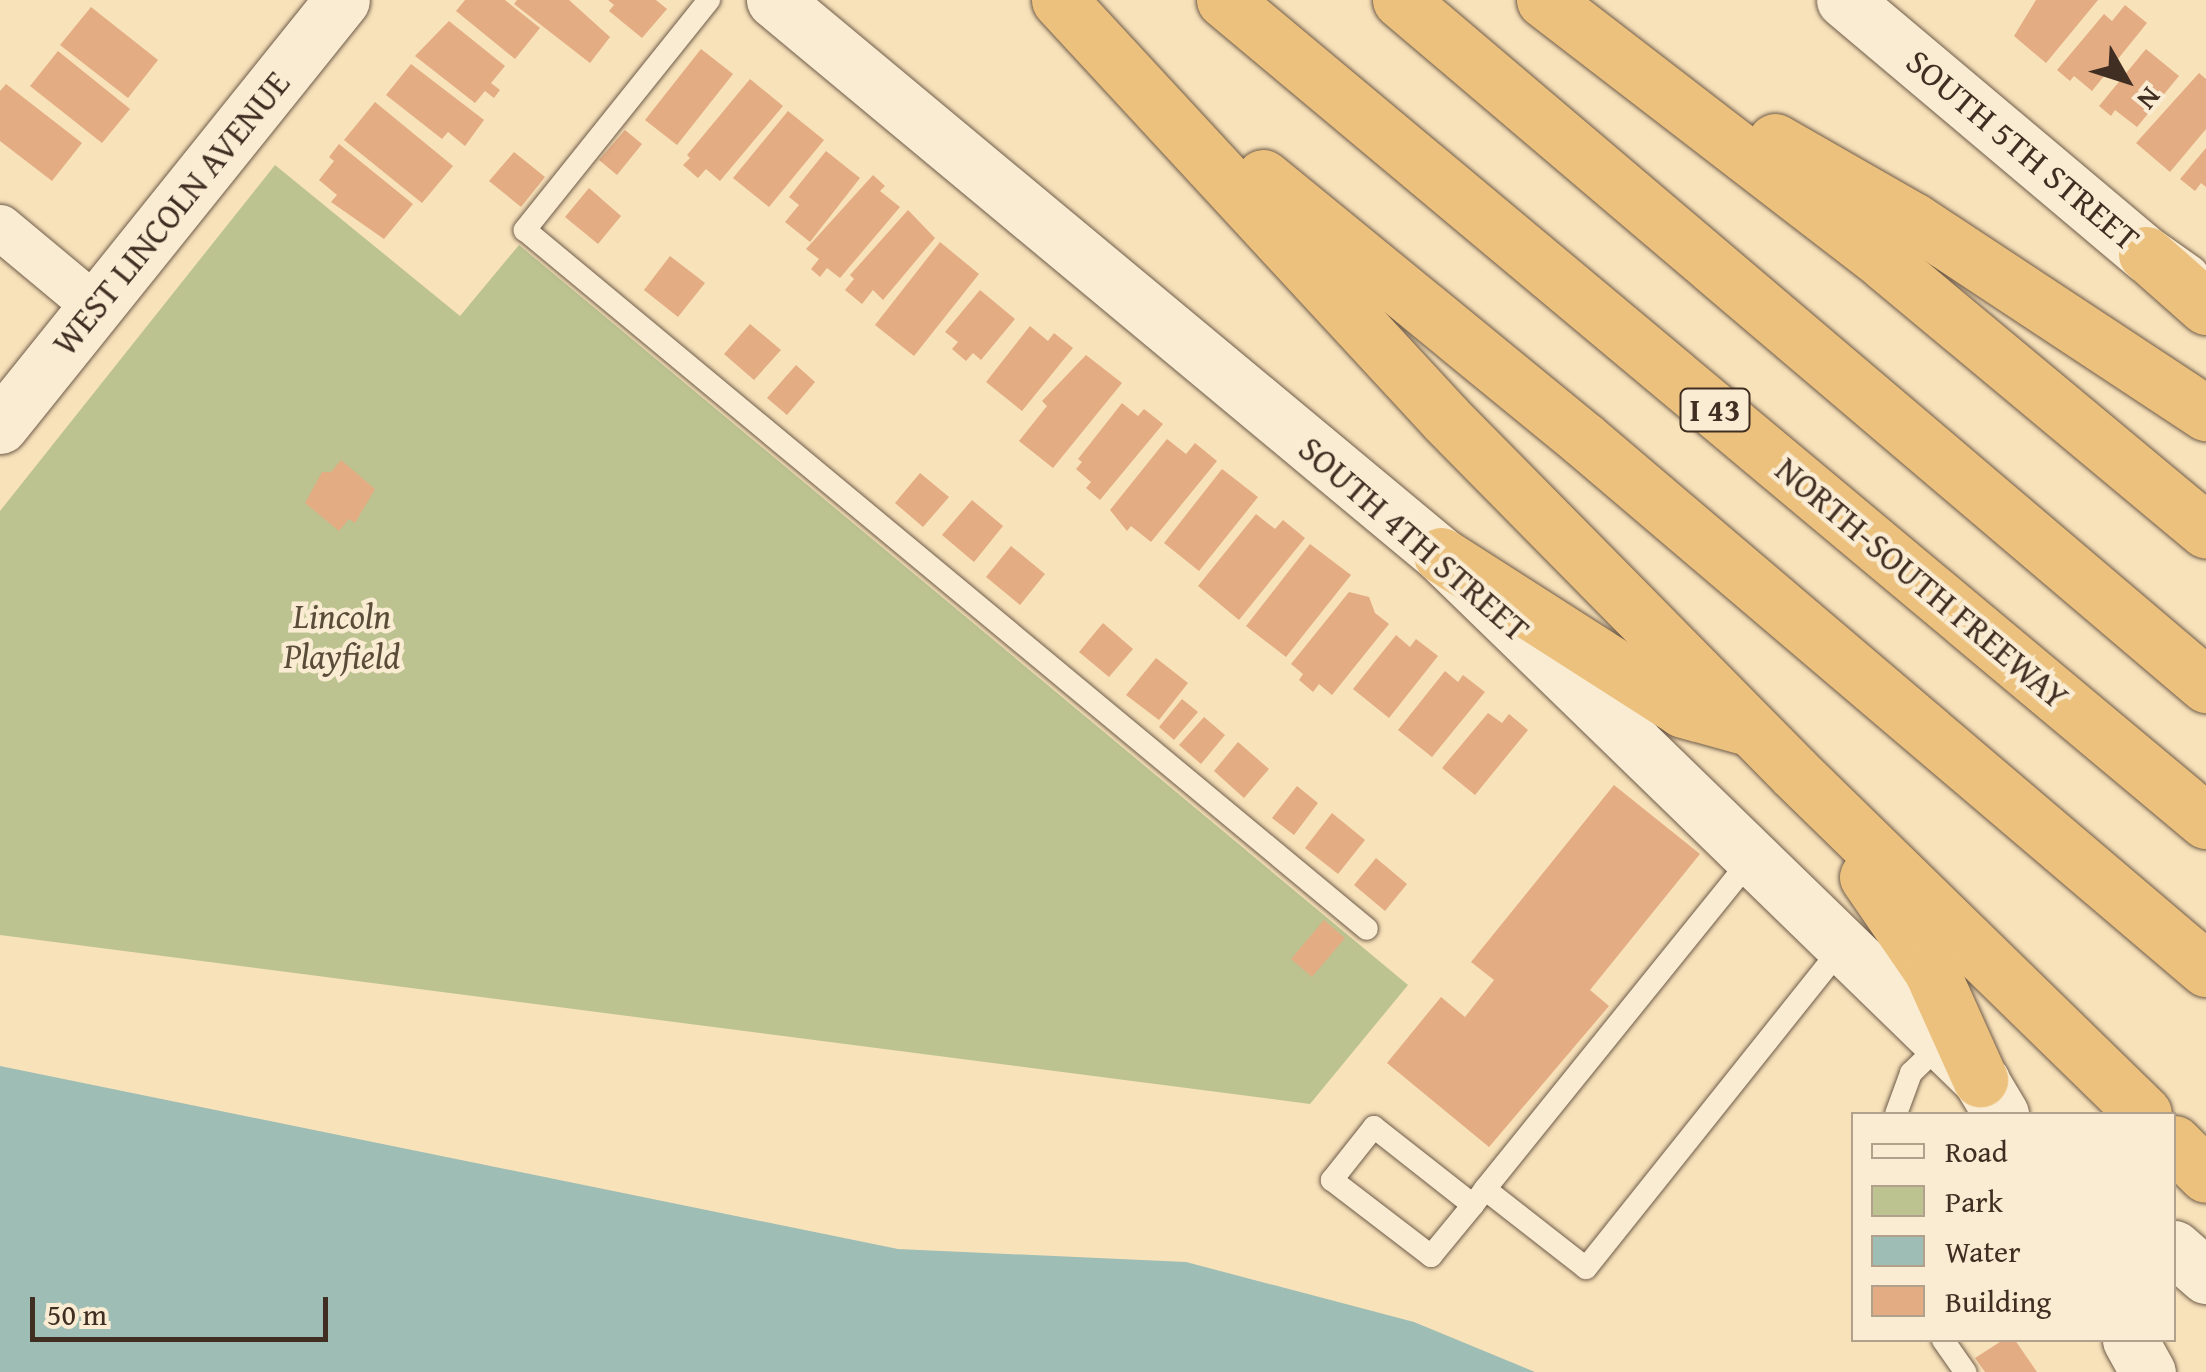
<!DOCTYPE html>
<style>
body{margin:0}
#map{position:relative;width:2206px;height:1372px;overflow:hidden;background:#f8e2ba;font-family:"Gentium Book Plus",serif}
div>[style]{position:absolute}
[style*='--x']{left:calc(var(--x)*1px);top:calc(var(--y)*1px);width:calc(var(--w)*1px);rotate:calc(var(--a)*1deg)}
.green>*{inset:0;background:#bcc391}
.water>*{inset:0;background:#9ebdb5}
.building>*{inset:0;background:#e3ac83}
.roads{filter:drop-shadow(0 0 2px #6e5b49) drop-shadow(0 0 2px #6e5b49)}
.service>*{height:22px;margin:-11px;padding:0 11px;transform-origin:11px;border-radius:11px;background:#faecd2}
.minor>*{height:45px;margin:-22.5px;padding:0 22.5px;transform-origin:22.5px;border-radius:22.5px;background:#faecd2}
.tertiary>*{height:55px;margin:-27.5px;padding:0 27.5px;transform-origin:27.5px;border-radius:27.5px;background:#faecd2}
.secondary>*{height:55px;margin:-27.5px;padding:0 27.5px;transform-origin:27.5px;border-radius:27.5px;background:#faecd2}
.motorway>*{height:55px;margin:-27.5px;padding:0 27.5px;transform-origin:27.5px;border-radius:27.5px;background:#ecc17d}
span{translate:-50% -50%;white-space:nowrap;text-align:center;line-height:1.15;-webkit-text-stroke:9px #faecd2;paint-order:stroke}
.shield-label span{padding:2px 8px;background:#faecd2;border:2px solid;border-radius:8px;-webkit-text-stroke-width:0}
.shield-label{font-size:32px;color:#402e23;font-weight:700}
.street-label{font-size:35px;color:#402e23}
.park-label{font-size:35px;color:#594c39;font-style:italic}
.legend{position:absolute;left:1851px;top:1112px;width:325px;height:230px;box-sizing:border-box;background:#faecd2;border:2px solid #b0a08c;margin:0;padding:12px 18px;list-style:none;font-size:30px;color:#402e23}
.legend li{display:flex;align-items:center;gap:20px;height:50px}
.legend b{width:50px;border:2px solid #b0a08c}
.north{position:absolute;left:2076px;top:30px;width:100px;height:100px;-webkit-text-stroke:8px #faecd2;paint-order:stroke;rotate:129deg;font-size:28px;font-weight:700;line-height:40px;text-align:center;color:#402e23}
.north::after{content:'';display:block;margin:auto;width:35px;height:45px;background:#402e23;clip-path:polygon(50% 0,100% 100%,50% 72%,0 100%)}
.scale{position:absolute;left:30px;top:1297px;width:298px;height:45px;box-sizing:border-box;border:5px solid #402e23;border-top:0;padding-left:12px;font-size:30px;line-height:35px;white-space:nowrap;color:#402e23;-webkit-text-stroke:8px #faecd2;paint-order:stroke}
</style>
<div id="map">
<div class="green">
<div style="clip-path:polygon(275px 165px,460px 316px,519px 245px,1408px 985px,1310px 1104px,0 935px,0 511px)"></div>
</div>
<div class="water">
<div style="clip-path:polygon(0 1066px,898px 1249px,1186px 1262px,1414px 1322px,1535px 1372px,0 1372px)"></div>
</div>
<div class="building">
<div style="clip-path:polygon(465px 0,505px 0,540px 28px,515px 59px,456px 11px)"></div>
<div style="clip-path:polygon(517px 0,569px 0,610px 37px,590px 63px,514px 4px)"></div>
<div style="clip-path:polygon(608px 0,656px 0,667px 9px,642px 38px,609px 11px,614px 5px)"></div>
<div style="clip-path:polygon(2036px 0,2098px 0,2046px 63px,2014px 36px)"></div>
<div style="clip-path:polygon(2125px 5px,2147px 23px,2092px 91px,2074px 76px,2070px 81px,2057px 70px,2104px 14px,2112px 21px)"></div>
<div style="clip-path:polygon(91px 7px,158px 60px,128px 98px,60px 45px)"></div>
<div style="clip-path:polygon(449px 21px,505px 66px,491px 83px,500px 90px,494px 98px,485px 91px,475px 103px,415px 56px)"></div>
<div style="clip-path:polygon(701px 49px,733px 74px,677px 145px,645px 120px)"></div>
<div style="clip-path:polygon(2146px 49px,2179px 76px,2137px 127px,2115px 110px,2111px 116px,2099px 106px)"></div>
<div style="clip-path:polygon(58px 51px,130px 109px,102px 143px,30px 86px)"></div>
<div style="clip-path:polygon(411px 64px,484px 120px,465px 146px,448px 132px,442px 139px,386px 95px)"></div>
<div style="clip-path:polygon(2199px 73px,2206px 79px,2206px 129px,2170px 172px,2136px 143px)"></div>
<div style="clip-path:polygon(750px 79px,783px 106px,720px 181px,706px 169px,698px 178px,683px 165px,690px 158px,687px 155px)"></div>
<div style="clip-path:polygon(6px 84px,82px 143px,52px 181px,0 141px,0 91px)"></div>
<div style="clip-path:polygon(375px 102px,453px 166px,422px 203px,344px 140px)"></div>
<div style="clip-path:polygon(788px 111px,824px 140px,769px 207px,733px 178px)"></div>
<div style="clip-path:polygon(625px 130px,642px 144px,617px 175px,599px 160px)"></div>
<div style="clip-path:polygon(339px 144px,413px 204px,384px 239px,331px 202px,337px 195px,319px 180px,334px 161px,329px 157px)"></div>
<div style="clip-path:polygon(2206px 148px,2206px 187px,2201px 183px,2195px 191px,2180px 179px)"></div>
<div style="clip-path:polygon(826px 151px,860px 178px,810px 242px,785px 222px,799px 205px,789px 197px)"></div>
<div style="clip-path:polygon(514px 152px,545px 177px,521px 207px,489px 181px)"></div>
<div style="clip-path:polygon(873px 175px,885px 186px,880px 191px,900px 207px,840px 278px,827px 268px,820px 277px,811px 269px,819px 259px,806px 249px)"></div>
<div style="clip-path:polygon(589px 188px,621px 216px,598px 244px,565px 217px)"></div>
<div style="clip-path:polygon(908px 210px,935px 238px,883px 300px,873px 290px,862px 304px,845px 290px,854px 279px,850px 275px)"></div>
<div style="clip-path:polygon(940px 242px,979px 274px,914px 356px,875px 325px)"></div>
<div style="clip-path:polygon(670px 256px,705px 283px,678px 317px,644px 290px)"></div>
<div style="clip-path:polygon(980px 290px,1015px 319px,981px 360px,973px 353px,966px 361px,952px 349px,958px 342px,945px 332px)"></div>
<div style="clip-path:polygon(750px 324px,781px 350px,754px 380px,724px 354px)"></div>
<div style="clip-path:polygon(1030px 326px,1048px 341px,1054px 333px,1073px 348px,1022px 411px,986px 382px)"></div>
<div style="clip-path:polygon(1086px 355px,1122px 383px,1053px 468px,1019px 441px,1047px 406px,1042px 401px)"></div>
<div style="clip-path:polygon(796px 365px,815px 382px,787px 415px,767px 398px)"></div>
<div style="clip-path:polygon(1122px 403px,1138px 416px,1144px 409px,1163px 424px,1100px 500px,1086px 488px,1091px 482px,1076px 469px,1082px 462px,1078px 459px)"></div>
<div style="clip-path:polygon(1167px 439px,1186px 454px,1195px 443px,1217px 461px,1151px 542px,1131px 526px,1127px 531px,1110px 510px)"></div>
<div style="clip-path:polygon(341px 460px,375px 489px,355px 523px,349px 519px,339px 531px,305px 503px,322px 472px,331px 472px)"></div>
<div style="clip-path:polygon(1222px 469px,1258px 497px,1199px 571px,1164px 543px)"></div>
<div style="clip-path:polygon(920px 473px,949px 497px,923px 527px,895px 503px)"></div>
<div style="clip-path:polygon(972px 500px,1003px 526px,974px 562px,942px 535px)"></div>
<div style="clip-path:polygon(1256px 514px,1275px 529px,1283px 520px,1305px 538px,1239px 620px,1198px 586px)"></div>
<div style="clip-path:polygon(1310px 544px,1351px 575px,1286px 657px,1246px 626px)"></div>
<div style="clip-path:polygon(1011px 546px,1045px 574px,1020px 605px,986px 577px)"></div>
<div style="clip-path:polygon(1349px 592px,1369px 597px,1375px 613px,1389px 624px,1332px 695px,1319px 684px,1313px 692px,1299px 680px,1303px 674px,1291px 664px)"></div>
<div style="clip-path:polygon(1103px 623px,1133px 649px,1109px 677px,1079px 652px)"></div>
<div style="clip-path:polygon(1396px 635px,1410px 647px,1416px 639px,1438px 656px,1389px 718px,1353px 689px)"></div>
<div style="clip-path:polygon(1156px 658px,1188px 683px,1159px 720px,1126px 695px)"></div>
<div style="clip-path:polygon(1445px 671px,1458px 682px,1463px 675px,1485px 692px,1432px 757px,1398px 730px)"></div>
<div style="clip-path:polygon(1182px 699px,1198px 712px,1174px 740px,1159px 727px)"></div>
<div style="clip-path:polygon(1488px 713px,1502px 723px,1509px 714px,1528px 730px,1475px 795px,1442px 768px)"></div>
<div style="clip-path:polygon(1204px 717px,1225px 735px,1201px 764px,1179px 745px)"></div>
<div style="clip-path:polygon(1238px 742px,1269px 769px,1244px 798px,1214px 771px)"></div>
<div style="clip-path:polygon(1614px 785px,1700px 854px,1590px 990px,1609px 1006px,1489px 1147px,1387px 1063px,1441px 997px,1465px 1017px,1494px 980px,1471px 962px)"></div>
<div style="clip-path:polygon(1297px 786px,1318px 803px,1294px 835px,1272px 818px)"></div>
<div style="clip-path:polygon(1332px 813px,1365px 840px,1338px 874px,1305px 848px)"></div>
<div style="clip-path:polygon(1376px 858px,1407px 884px,1385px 911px,1354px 885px)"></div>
<div style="clip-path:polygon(1324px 920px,1345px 938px,1312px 977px,1291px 959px)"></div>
<div style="clip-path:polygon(2003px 1340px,2015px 1340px,2037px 1372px,1985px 1372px,1975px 1358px)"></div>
</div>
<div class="roads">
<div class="service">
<div style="--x:709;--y:0;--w:295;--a:128.7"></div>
<div style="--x:525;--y:230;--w:1094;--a:39.7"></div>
<div style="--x:1896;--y:1114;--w:44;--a:-69.9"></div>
<div style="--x:1911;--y:1073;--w:43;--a:-44.1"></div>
<div style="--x:1485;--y:1189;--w:128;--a:38"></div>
<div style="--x:1586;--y:1268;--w:411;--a:-51.4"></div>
<div style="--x:1473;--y:1205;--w:126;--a:-141.8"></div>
<div style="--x:1374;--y:1127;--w:68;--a:128.4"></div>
<div style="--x:1332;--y:1180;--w:125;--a:37.5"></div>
<div style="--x:1431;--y:1256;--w:66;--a:-50.5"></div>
<div style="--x:1473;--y:1205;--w:20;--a:-53"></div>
<div style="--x:1485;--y:1189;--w:425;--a:-51.1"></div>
<div style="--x:1943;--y:1340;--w:39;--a:55"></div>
</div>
<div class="minor">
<div style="--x:0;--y:227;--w:125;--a:39.8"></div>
</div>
<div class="tertiary">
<div style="--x:774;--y:0;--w:868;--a:39.76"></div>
<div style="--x:1441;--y:555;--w:755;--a:44.19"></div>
<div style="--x:1844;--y:0;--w:395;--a:40.1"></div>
<div style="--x:2146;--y:254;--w:45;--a:35.1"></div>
<div style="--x:0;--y:426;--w:546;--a:-51.24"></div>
<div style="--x:2174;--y:1248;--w:43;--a:41.2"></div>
</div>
<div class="secondary">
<div style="--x:1980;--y:1079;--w:41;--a:59"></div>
<div style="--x:2130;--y:1340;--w:37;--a:61"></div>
</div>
<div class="motorway">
<div style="--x:1059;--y:0;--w:570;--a:47.27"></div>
<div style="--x:1446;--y:419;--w:496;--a:45.4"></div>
<div style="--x:1794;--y:772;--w:489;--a:44.3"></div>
<div style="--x:1224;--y:0;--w:1280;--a:39.9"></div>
<div style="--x:1400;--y:0;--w:1058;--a:40.36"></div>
<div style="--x:1544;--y:0;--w:431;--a:37.6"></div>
<div style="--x:1885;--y:263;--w:418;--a:39.8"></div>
<div style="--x:1775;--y:141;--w:159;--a:29.8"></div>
<div style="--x:1913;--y:220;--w:351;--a:33.4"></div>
<div style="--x:1263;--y:177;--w:414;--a:39.3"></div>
<div style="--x:1583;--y:439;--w:818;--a:40.39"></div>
<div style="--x:2146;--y:254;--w:80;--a:41.5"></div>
<div style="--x:1441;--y:555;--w:287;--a:32.6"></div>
<div style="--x:1683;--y:710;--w:64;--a:15.3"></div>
<div style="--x:1867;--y:877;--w:113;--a:55.5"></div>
<div style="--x:1931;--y:970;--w:120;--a:65.8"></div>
<div style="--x:2174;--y:1143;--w:45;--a:45"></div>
</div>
</div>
<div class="shield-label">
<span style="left:1715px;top:410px">I 43</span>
</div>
<div class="street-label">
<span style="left:2023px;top:150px;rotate:40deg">SOUTH 5TH STREET</span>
<span style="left:171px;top:213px;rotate:-51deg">WEST LINCOLN AVENUE</span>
<span style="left:1414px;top:539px;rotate:41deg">SOUTH 4TH STREET</span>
<span style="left:1922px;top:583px;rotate:40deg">NORTH-SOUTH FREEWAY</span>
</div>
<div class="park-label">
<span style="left:342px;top:636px">Lincoln<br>Playfield</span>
</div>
<ul class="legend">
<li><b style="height:12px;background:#faecd2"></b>Road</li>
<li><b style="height:28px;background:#bcc391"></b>Park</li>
<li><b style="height:28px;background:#9ebdb5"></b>Water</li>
<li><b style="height:28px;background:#e3ac83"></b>Building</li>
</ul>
<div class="north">N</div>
<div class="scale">50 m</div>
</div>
